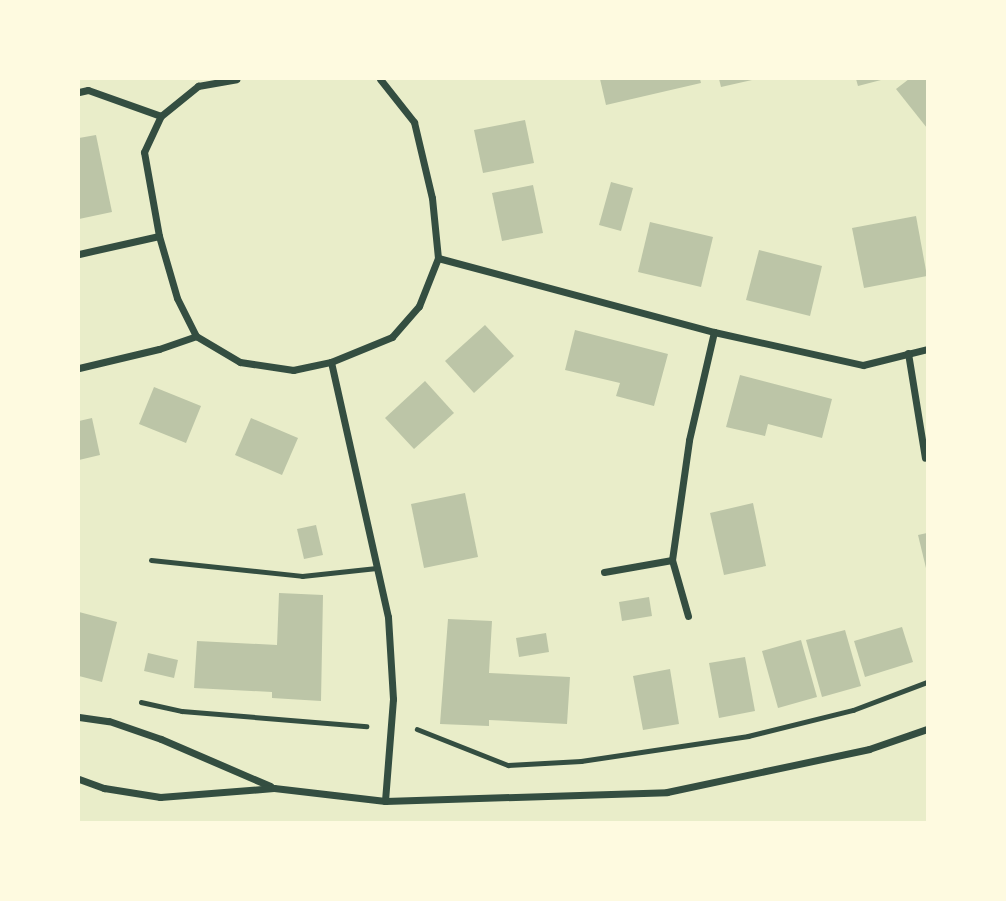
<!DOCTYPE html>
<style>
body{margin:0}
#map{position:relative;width:1006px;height:901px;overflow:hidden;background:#e9edc9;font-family:Rubik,sans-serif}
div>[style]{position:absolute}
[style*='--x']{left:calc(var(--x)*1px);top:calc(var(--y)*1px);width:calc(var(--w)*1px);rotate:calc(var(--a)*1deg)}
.building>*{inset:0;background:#bcc5a7}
.path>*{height:4.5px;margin:-2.25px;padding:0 2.25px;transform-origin:2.25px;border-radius:2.25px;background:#344e41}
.service>*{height:5px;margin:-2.5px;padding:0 2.5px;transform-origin:2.5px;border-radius:2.5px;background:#344e41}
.minor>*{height:7px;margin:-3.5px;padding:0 3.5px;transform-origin:3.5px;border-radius:3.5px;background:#344e41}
span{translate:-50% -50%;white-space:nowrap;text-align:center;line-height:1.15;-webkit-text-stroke:5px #fefae0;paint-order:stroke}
.frame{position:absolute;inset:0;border:80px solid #fefae0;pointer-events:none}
</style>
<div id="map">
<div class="building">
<div style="clip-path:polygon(600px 79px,700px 79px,701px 83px,606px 105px)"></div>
<div style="clip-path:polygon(719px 79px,752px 79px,752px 80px,721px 87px)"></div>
<div style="clip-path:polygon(856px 79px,881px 79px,881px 80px,858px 86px)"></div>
<div style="clip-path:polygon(909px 79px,927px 79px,927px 128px,896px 89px)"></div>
<div style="clip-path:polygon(525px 120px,534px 163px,483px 173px,474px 130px)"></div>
<div style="clip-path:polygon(96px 135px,112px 212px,79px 219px,79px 138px)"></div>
<div style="clip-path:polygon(611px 182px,633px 188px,621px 231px,599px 225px)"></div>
<div style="clip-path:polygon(533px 185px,543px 233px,502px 241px,492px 193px)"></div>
<div style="clip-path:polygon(916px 216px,927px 276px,864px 288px,852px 228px)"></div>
<div style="clip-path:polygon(650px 222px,713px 237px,701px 287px,638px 272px)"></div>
<div style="clip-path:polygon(759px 250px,822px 266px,810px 316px,746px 300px)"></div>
<div style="clip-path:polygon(485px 325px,514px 356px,474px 393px,445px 361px)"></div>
<div style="clip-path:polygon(575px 330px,668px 354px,654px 406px,616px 396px,620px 383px,565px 370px)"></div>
<div style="clip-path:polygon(740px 375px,832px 399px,822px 438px,768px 424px,765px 436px,726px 427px)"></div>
<div style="clip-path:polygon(425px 381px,454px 413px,414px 449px,385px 418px)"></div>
<div style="clip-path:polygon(154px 387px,201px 406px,186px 443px,139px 424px)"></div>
<div style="clip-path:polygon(92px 418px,100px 455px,79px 460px,79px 421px)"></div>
<div style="clip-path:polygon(251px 418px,298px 438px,282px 475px,235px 455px)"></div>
<div style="clip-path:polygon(465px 493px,478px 557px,424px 568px,411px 504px)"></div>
<div style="clip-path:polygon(753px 503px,766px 566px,724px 575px,710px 513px)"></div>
<div style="clip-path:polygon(316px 525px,323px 555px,304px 559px,297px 529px)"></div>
<div style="clip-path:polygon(927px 533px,927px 568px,926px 568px,918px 535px)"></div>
<div style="clip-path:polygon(279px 593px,323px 595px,321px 701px,272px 698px,272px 692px,194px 688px,197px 641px,277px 645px)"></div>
<div style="clip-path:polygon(649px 597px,652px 616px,622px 621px,619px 602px)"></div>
<div style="clip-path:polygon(79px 612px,117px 622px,102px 682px,79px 676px)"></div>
<div style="clip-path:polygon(448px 619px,492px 621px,489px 673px,570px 677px,567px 724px,489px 720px,489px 726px,440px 724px)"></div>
<div style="clip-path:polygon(902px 627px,913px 662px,865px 677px,854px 641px)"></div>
<div style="clip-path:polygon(845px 630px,861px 686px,822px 697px,806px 640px)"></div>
<div style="clip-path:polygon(546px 633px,549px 652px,519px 657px,516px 638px)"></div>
<div style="clip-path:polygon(801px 640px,817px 697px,778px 708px,762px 651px)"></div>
<div style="clip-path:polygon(148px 653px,178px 660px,174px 678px,144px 671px)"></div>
<div style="clip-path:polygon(745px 657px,755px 711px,719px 718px,709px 663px)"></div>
<div style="clip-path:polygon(670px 669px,679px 724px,643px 730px,633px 676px)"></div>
</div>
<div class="path">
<div style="--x:141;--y:702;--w:42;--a:12.4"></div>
<div style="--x:182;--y:711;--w:185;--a:4.7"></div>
<div style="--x:417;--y:729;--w:98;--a:21.6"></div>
<div style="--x:508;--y:765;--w:73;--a:-3.1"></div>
<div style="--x:581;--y:761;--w:169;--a:-8.5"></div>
<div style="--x:748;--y:736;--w:108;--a:-13.9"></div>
<div style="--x:853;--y:710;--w:79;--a:-20.7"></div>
</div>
<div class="service">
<div style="--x:151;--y:560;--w:152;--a:6"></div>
<div style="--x:302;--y:576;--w:75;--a:-6.1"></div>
</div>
<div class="minor">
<div style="--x:380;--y:79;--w:55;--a:51.7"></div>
<div style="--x:414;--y:122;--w:78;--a:76.7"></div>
<div style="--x:432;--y:198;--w:60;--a:84.3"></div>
<div style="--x:438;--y:258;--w:52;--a:111.6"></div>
<div style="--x:419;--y:306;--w:41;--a:131.1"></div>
<div style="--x:392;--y:337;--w:66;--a:157.7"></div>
<div style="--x:331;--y:362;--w:261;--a:77.4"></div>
<div style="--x:388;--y:617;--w:82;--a:86.5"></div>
<div style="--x:393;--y:699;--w:102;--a:94.5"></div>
<div style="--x:79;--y:92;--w:9;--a:-13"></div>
<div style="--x:88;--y:90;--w:77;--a:19.6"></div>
<div style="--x:79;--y:254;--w:82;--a:-12.7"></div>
<div style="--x:438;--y:258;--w:286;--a:15"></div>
<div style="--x:714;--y:332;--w:153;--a:12.5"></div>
<div style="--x:863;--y:365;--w:66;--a:-14"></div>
<div style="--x:196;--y:336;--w:42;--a:-116.6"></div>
<div style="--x:177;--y:298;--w:65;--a:-106.2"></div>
<div style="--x:159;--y:236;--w:85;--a:-100.1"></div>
<div style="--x:144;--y:152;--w:40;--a:-65"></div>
<div style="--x:161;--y:116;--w:48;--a:-39"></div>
<div style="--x:198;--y:86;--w:39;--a:-10"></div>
<div style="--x:908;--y:353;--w:106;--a:80.8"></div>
<div style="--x:79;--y:368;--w:82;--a:-13.4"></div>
<div style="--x:159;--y:349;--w:39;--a:-19"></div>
<div style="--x:196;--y:336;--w:51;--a:30.6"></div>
<div style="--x:240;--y:362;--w:54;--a:8.6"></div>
<div style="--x:293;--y:370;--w:39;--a:-12"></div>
<div style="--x:604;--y:572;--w:69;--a:-10"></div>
<div style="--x:688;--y:616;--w:58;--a:-105.9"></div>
<div style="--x:672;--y:560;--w:121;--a:-81.9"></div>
<div style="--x:689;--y:440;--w:111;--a:-77"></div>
<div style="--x:79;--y:717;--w:30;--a:8"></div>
<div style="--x:109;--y:721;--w:55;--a:19.1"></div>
<div style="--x:161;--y:739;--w:119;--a:23.3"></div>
<div style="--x:79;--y:779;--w:27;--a:20"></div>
<div style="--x:104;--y:788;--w:57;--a:9.1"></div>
<div style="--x:160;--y:797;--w:114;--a:-4.5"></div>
<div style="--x:274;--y:788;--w:112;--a:6.7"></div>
<div style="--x:385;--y:801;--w:282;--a:-1.8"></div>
<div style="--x:667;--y:792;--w:207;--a:-12"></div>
<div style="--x:869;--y:749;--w:61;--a:-19"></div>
</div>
<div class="frame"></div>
</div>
